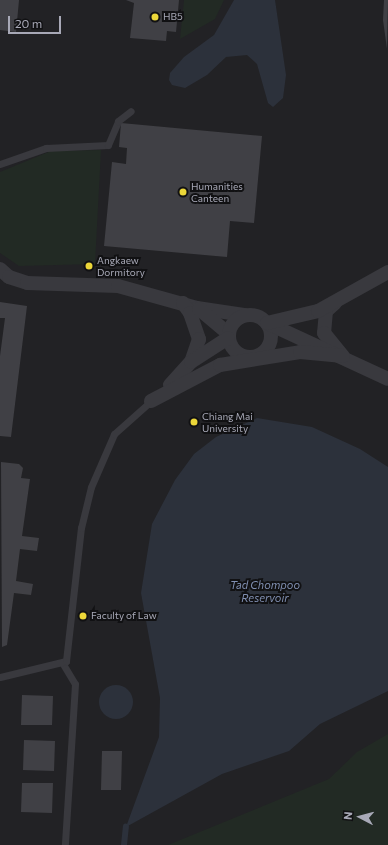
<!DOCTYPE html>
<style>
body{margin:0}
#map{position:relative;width:388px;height:845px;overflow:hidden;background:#161618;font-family:Commissioner,sans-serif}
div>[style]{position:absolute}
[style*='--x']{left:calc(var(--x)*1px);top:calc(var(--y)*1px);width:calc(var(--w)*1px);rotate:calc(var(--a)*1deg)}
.built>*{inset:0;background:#222225}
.green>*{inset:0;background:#222a24}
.water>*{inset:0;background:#2c313b}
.round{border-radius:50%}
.stream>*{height:5.5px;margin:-2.75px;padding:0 2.75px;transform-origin:2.75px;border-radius:2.75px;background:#2c313b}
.building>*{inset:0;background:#404045}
.service>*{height:7px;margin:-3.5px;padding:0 3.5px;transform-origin:3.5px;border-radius:3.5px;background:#39393e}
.minor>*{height:14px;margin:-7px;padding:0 7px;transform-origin:7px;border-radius:7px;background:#39393e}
.minor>.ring{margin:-7px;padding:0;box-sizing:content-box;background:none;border:14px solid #39393e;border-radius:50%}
.dots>*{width:11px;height:11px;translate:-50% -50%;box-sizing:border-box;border:2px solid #111113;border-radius:50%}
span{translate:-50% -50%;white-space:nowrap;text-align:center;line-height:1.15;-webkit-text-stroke:4px #111113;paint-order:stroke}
.poi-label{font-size:10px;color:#a8a9b7}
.left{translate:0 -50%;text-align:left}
.water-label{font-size:11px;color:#808fb1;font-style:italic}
.north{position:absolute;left:340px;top:797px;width:40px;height:40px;-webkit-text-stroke:3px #111113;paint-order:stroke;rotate:276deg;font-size:11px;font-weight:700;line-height:16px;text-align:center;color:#a8a9b7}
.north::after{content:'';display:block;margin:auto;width:14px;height:18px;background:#a8a9b7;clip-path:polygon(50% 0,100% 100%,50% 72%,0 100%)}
.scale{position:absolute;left:8px;top:16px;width:53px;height:18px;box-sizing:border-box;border:2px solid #a8a9b7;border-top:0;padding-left:5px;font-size:12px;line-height:14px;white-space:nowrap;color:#a8a9b7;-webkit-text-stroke:3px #111113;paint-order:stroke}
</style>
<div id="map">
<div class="built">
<div style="clip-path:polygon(0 0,388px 0,388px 845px,0 845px)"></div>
</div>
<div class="green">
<div style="clip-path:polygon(184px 0,224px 0,215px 19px,180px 39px)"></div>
<div style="clip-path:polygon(101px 150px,95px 264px,19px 266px,0 253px,0 172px,51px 151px)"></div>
<div style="clip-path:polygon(388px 734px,388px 845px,168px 845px,329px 779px,357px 752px)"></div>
</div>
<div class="water">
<div style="clip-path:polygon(234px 0,275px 0,286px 75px,283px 98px,273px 107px,268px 103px,257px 64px,247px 55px,226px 57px,207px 75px,185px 88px,172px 85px,169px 80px,170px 73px,184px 57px,214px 35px)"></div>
<div style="clip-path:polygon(257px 418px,312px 427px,360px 449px,388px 467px,388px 691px,320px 724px,289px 751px,222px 774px,126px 827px,159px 737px,160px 698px,141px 593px,152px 524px,175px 480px,194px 454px,216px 437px)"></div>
<div class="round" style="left:99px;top:685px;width:34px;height:34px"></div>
</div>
<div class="stream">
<div style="--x:124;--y:845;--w:18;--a:-84"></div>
</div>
<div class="building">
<div style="clip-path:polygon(0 0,19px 0,16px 32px,0 30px)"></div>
<div style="clip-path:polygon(126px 0,179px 0,176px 32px,167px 31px,166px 41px,130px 38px,134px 3px)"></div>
<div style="clip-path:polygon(384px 0,388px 0,387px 49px,383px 20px)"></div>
<div style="clip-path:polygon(121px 123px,262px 136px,254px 223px,230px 221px,227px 257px,104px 246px,112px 162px,126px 164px,127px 148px,119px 147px)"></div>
<div style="clip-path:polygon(0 302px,27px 306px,11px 437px,0 436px,0 356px,5px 318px,0 318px)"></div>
<div style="clip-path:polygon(1px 462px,19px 464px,23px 468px,21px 478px,30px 479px,22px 536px,39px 538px,37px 551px,20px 549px,16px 581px,33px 584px,31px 595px,14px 593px,7px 645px,2px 647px)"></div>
<div style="clip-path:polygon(22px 695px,53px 696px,52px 725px,21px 725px)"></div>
<div style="clip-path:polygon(24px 740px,55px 741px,54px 771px,23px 770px)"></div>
<div style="clip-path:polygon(102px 751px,122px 751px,121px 790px,101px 790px)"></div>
<div style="clip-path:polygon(22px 783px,53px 783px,52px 813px,21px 812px)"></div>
</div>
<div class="service">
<div style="--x:0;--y:164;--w:49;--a:-19.2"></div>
<div style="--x:46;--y:148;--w:62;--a:-2.8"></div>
<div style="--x:108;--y:145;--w:26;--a:-67"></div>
<div style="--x:118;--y:121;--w:16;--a:-38"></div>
<div style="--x:63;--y:664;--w:23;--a:59"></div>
<div style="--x:75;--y:684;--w:161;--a:93.6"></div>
<div style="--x:0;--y:677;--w:68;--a:-13.6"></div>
<div style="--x:66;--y:661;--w:134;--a:-83.6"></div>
<div style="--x:81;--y:528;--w:42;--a:-76.3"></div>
<div style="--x:91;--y:487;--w:58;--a:-66.5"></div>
<div style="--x:114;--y:434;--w:50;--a:-41.7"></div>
</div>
<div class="minor">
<div style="--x:0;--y:269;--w:12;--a:42"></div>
<div style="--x:9;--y:277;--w:19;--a:18"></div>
<div style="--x:27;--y:283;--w:91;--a:1.9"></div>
<div style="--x:118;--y:286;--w:82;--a:15.6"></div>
<div style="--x:197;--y:308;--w:49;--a:8.3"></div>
<div style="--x:183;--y:303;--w:12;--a:55"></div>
<div style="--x:190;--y:313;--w:28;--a:71"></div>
<div style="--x:199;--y:339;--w:24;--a:109"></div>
<div style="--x:335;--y:303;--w:12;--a:138"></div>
<div style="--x:326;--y:311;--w:22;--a:95"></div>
<div style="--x:324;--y:333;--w:28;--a:51"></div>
<div style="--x:199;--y:309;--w:38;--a:40"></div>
<div class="ring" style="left:229px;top:315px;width:28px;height:28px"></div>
<div style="--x:267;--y:323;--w:133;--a:24.8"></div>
<div style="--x:267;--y:323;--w:52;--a:-13.2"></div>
<div style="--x:318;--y:311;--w:80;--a:-29.1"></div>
<div style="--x:170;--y:385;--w:31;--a:-48"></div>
<div style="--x:191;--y:362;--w:44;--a:-33"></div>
<div style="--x:151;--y:401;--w:78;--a:-27.6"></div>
<div style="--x:220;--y:365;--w:81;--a:-9.2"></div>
<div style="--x:300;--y:352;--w:43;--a:5.3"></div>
</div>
<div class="dots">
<div style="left:155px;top:17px;background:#ecd739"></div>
<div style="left:183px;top:192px;background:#ecd739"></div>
<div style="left:89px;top:266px;background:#ecd739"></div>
<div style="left:194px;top:422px;background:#ecd739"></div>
<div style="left:83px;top:616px;background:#ecd739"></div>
</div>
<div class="poi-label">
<span class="left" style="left:163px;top:17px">HB5</span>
<span class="left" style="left:191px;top:192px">Humanities<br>Canteen</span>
<span class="left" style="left:97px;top:266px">Angkaew<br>Dormitory</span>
<span class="left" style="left:202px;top:422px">Chiang Mai<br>University</span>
<span class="left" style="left:91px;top:616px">Faculty of Law</span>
</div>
<div class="water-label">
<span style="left:265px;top:592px">Tad Chompoo<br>Reservoir</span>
</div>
<div class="north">N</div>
<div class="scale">20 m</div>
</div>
